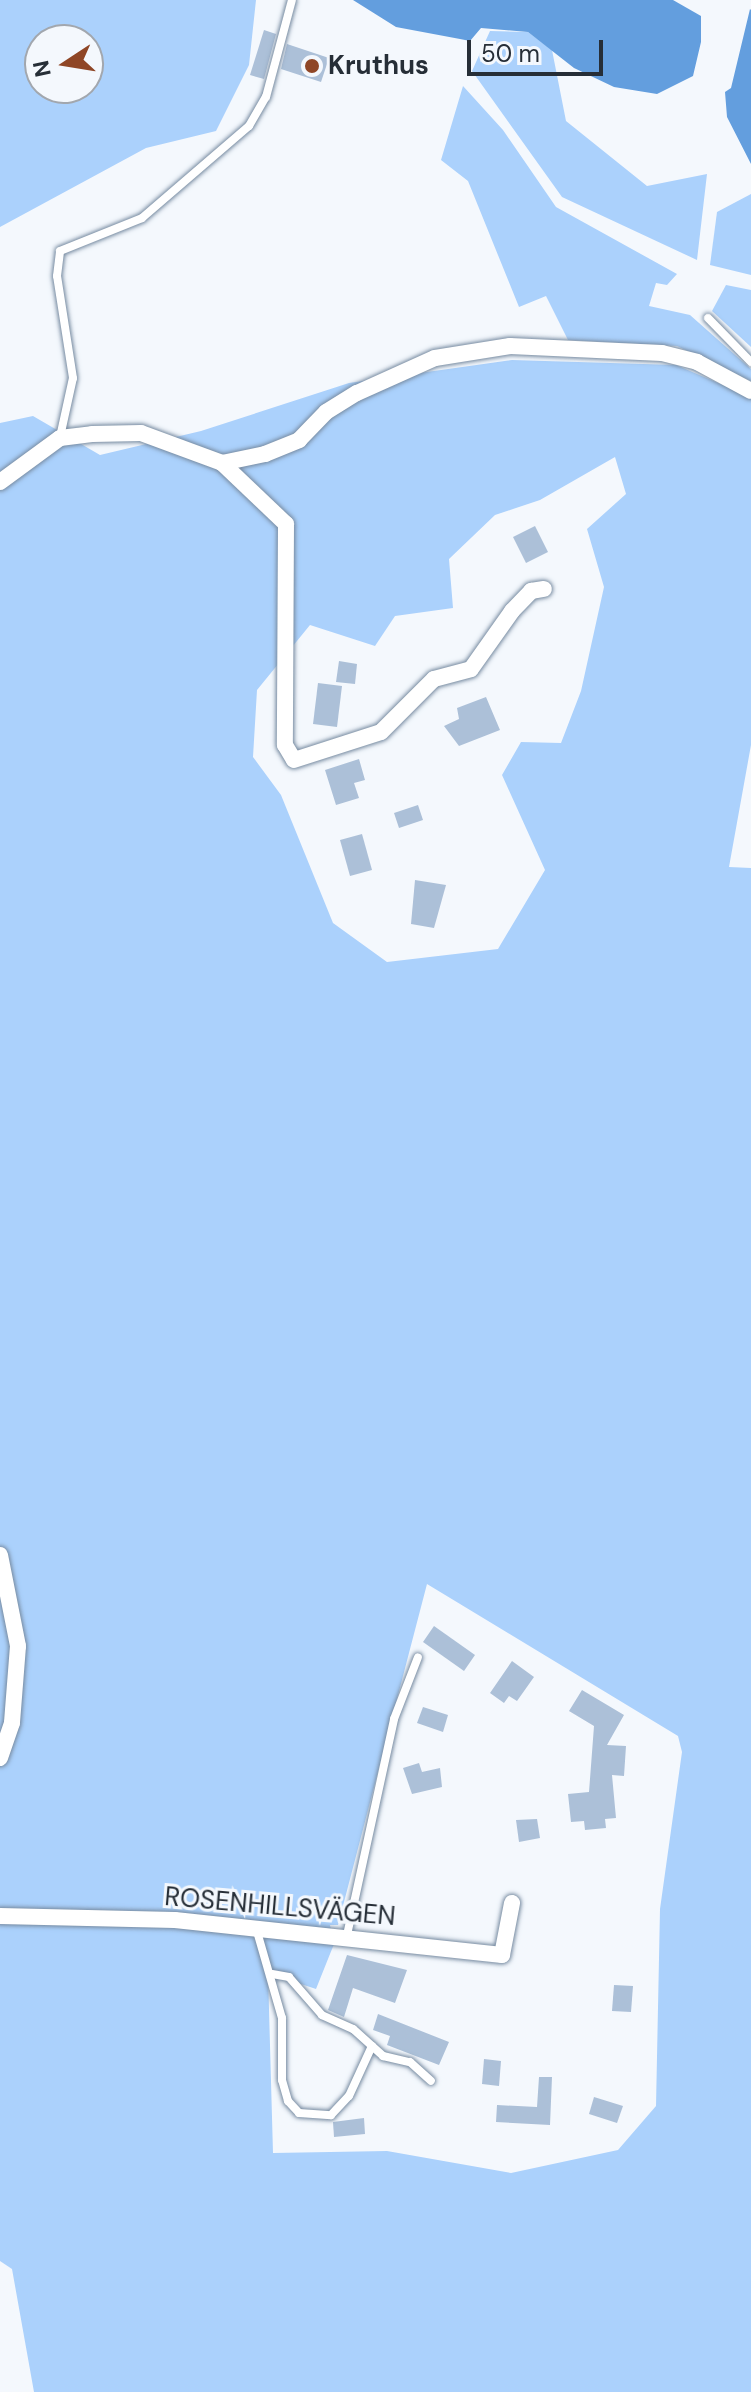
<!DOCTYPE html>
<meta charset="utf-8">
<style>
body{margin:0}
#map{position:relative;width:751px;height:2392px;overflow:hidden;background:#f4f8fd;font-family:"DM Sans",sans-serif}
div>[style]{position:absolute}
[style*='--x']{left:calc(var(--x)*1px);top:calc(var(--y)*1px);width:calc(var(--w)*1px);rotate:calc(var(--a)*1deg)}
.green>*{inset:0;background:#abd1fc}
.water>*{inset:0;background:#639ede}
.building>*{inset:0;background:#acc0d8}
.roads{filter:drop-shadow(0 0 2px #778ba1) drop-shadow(0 0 2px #778ba1)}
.service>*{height:8px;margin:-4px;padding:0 4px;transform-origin:4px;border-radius:4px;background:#fff}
.minor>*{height:16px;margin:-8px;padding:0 8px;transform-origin:8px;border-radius:8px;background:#fff}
.dots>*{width:22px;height:22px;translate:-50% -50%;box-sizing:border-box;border:4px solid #f4f8fd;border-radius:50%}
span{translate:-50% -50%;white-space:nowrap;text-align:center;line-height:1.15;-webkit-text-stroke:6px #f4f8fd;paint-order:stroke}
.poi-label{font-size:26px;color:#262e37;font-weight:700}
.left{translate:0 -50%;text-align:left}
.street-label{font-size:26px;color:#262e37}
.north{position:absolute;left:24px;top:24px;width:80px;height:80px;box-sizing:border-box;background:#f4f8fd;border:2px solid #a2a7ae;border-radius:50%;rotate:258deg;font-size:22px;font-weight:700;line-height:32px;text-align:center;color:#262e37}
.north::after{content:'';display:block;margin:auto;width:28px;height:36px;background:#8f4626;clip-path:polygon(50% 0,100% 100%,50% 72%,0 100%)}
.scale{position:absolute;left:467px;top:40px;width:136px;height:36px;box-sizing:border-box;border:4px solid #262e37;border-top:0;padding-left:10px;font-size:24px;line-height:28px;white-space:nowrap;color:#262e37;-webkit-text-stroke:6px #f4f8fd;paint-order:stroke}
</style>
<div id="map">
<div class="green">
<div style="clip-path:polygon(evenodd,0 0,256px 0,249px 65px,216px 131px,146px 148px,0 227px,0 0,40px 40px,88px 40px,88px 88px,40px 88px,40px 40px)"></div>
<div style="clip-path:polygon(490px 31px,528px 32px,552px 50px,566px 121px,647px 186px,707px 174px,697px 260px,562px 197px,472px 71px)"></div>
<div style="clip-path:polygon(463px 86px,503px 130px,556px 207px,677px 274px,667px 285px,656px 283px,649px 306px,690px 315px,751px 369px,751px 381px,677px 346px,568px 340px,546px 296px,519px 307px,468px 181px,441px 160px)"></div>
<div style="clip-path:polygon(751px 194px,751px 275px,710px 265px,717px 212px)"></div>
<div style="clip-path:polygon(726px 285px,751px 290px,751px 347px,712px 311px)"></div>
<div style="clip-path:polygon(evenodd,512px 360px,676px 365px,751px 397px,751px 745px,729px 867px,751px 868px,751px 2392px,34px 2392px,12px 2269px,0 2261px,0 423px,33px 416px,100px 455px,201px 431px,349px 383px,512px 360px,615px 457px,626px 494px,587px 529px,604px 587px,581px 691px,561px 743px,521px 742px,502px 775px,545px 870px,498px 949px,387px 962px,333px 923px,281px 795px,253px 757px,257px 690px,310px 625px,375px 646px,395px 616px,453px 608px,449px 559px,495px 515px,540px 500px,615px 457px,512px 360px,427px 1584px,678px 1736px,682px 1752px,660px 1909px,656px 2106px,618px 2150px,511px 2173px,387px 2151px,273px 2153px,268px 1973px,316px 1989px,334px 1944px,330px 1925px,338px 1925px,427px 1584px)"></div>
</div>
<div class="water">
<div style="clip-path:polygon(353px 0,673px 0,701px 16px,701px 42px,693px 76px,657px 94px,614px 87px,574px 68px,528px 32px,481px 28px,470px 41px,460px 39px,396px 27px)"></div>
<div style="clip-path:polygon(750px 9px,751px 10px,751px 164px,727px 117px,725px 92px,731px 88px)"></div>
</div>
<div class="building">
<div style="clip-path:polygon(264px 30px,276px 34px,264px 79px,250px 75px)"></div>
<div style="clip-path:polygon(287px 44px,329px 58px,321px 82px,281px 69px)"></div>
<div style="clip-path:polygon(535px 526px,548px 552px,526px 563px,513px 537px)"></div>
<div style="clip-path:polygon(339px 661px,357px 664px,355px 684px,336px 682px)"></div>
<div style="clip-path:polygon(318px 683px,342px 686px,337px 727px,313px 724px)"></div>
<div style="clip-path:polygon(486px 697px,500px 730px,459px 746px,444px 726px,459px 719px,457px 708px)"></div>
<div style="clip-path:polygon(359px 759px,365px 780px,354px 783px,359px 798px,336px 805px,325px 770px)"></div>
<div style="clip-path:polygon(418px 805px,423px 820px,399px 828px,394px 813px)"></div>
<div style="clip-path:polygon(362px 834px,372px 870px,350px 876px,340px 840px)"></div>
<div style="clip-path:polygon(415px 880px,446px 885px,434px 928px,411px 924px)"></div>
<div style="clip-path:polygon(434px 1626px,475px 1655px,464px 1671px,423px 1642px)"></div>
<div style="clip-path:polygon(512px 1661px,534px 1677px,517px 1701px,509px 1696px,504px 1703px,490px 1693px)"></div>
<div style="clip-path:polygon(582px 1690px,624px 1715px,607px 1745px,626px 1746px,624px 1776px,612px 1775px,616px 1818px,605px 1819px,606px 1828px,585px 1830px,584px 1821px,571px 1822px,568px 1794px,589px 1792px,594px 1726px,569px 1711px)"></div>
<div style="clip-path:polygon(423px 1707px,448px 1715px,443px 1732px,417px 1723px)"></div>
<div style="clip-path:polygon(419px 1763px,422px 1772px,440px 1768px,442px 1787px,412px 1794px,403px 1768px)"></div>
<div style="clip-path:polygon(537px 1819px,540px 1838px,519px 1842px,516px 1820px)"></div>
<div style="clip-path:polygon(347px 1955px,407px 1970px,395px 2003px,353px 1988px,344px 2017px,328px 2010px)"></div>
<div style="clip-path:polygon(614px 1985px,633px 1986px,631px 2012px,612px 2011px)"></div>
<div style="clip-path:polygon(378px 2014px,449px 2042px,439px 2065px,387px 2045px,390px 2036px,373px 2030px)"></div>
<div style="clip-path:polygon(484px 2059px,501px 2061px,499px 2086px,482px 2084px)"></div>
<div style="clip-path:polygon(539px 2077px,552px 2077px,550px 2125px,496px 2122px,497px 2105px,537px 2107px)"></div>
<div style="clip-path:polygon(594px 2097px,623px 2106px,617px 2123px,589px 2114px)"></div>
<div style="clip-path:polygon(364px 2118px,365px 2134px,334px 2137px,333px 2122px)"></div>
</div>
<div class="roads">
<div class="service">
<div style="--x:708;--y:318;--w:62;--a:45.7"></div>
<div style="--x:60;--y:437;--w:60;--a:-77.6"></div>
<div style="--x:73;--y:378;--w:103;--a:-98.9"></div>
<div style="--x:57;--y:276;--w:25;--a:-83"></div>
<div style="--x:60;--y:251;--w:88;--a:-21.9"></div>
<div style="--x:142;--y:218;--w:141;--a:-40.7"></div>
<div style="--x:249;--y:126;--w:34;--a:-60"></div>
<div style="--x:266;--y:97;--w:100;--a:-75"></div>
<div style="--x:256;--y:1928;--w:94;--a:73.9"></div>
<div style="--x:282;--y:2018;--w:62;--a:90"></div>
<div style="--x:282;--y:2080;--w:22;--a:74"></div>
<div style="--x:288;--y:2101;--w:16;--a:47"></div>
<div style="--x:299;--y:2113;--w:32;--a:4"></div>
<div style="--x:331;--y:2115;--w:26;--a:-47"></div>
<div style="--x:349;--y:2096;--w:55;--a:-65.3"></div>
<div style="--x:372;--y:2046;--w:25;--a:-138"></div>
<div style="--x:353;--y:2029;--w:34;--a:-156"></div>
<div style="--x:322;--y:2015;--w:50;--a:-131"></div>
<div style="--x:289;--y:1977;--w:17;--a:-170"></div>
<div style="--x:347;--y:1935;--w:221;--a:-77.7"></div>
<div style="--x:394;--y:1719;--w:66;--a:-68.8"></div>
<div style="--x:372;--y:2046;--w:15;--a:42"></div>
<div style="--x:383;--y:2056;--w:28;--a:13"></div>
<div style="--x:410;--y:2062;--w:28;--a:42"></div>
</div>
<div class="minor">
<div style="--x:222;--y:463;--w:88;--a:43.6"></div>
<div style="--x:286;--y:524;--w:221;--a:90.3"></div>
<div style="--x:285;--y:745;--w:17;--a:59"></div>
<div style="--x:294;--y:760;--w:91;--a:-17.8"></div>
<div style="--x:381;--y:732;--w:75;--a:-45"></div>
<div style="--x:434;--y:679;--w:38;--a:-15"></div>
<div style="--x:471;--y:669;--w:71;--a:-54.7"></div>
<div style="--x:512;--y:611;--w:28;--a:-46"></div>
<div style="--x:531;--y:591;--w:13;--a:-9"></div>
<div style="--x:0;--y:482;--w:74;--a:-36.3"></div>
<div style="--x:60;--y:438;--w:32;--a:-7"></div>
<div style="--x:92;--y:434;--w:49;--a:-1.2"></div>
<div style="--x:141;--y:433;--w:86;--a:20.3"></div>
<div style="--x:222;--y:463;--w:44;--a:-11.8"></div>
<div style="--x:265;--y:454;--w:37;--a:-22"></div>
<div style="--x:299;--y:440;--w:39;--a:-46"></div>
<div style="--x:326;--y:412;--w:36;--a:-32"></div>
<div style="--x:357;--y:393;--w:85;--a:-24.2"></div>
<div style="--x:435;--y:358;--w:76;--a:-9.1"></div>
<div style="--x:510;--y:346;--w:152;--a:2.6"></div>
<div style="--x:662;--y:353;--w:36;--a:14"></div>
<div style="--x:697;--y:362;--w:61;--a:28.2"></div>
<div style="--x:0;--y:1555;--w:93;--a:78.8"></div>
<div style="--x:18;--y:1646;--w:77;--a:94.5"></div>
<div style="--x:12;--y:1723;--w:37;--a:109"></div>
<div style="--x:0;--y:1916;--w:175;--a:1.3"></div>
<div style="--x:175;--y:1920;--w:329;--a:6.1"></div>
<div style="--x:502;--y:1955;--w:53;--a:-79.1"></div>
</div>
</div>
<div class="dots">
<div style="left:312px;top:66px;background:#8f4626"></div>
</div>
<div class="poi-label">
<span class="left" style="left:328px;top:66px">Kruthus</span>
</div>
<div class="street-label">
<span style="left:280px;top:1907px;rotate:5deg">ROSENHILLSVÄGEN</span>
</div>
<div class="north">N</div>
<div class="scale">50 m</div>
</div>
